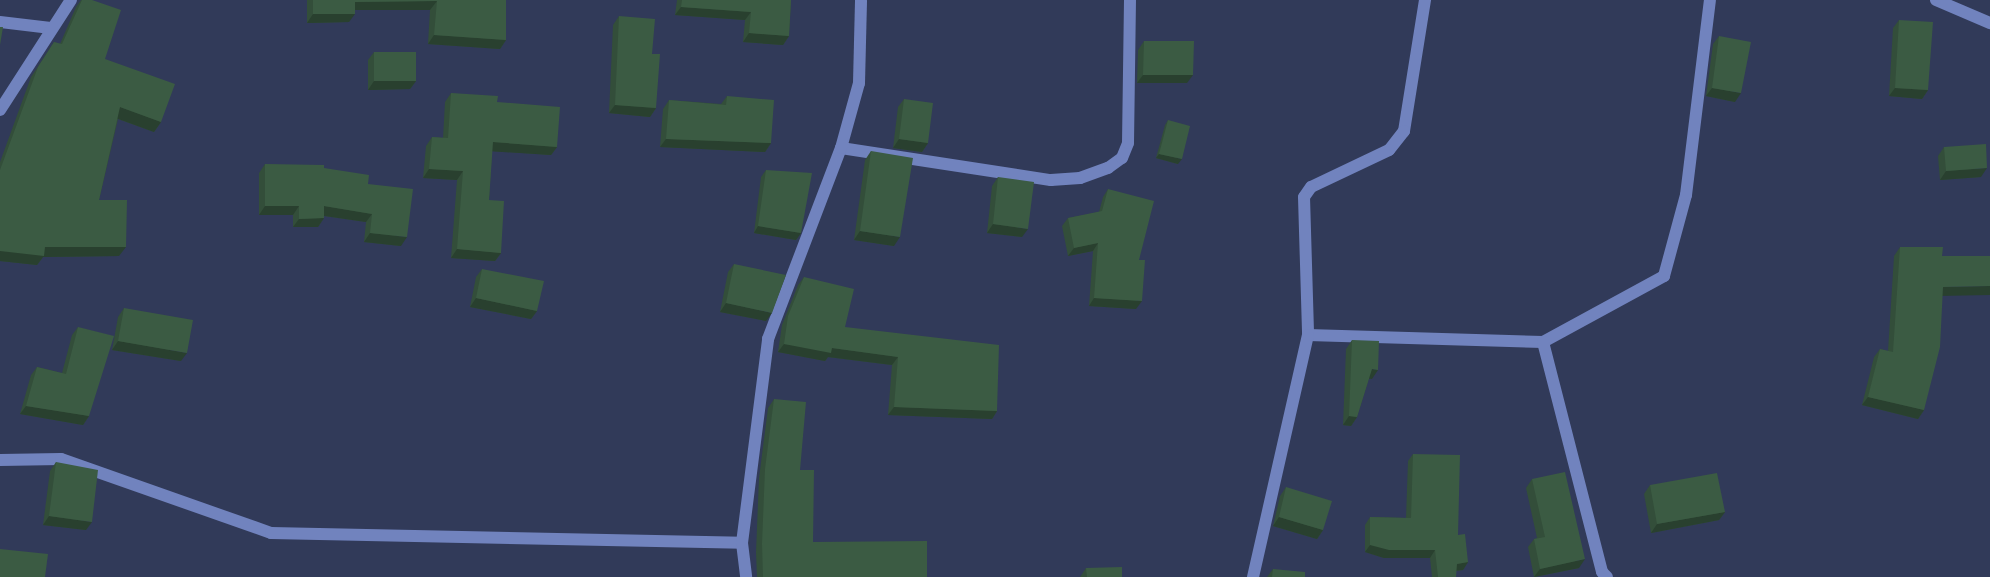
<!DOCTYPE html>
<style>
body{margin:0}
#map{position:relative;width:1990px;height:577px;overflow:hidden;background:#313a59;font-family:"Nunito Sans",sans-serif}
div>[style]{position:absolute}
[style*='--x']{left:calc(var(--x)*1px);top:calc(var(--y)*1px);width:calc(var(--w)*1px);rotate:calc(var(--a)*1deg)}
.minor>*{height:12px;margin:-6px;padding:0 6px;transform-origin:6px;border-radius:6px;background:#7183be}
.wall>*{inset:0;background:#334e3a}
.shaded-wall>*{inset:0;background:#29402f}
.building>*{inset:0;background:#3b5b43}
span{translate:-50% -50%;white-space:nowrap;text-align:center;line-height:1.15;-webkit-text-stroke:6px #27304e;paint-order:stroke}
</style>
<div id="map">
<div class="minor">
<div style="--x:1425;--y:0;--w:133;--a:99.1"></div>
<div style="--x:1404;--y:131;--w:24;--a:128"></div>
<div style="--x:1389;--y:150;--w:86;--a:154.6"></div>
<div style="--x:1311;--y:187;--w:12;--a:125"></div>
<div style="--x:1304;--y:197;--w:138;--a:88.3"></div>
<div style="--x:1308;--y:335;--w:235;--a:1.7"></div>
<div style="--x:1543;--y:342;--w:138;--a:-28.6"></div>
<div style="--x:1664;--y:276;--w:84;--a:-74.8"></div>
<div style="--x:1686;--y:195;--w:196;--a:-83"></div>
<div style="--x:1936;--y:0;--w:59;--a:23.1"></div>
<div style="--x:0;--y:22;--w:51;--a:6.7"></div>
<div style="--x:0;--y:110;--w:131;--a:-57.2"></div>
<div style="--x:841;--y:148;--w:212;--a:8.7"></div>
<div style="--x:1051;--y:180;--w:29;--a:-4"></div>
<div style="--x:1080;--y:178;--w:30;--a:-20"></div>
<div style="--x:1108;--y:168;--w:17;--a:-36"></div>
<div style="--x:1122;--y:158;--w:16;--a:-68"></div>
<div style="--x:1128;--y:143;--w:143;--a:-89.2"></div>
<div style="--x:1543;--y:342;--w:237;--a:75.6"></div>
<div style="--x:1602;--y:572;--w:7;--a:45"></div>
<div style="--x:0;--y:460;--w:61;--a:-0.9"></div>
<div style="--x:61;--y:459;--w:223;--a:19.4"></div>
<div style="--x:271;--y:533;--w:471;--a:1.2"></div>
<div style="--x:742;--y:543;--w:34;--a:83"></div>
<div style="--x:742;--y:543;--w:206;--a:-82.7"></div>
<div style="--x:768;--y:339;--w:204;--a:-69.1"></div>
<div style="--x:841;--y:148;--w:67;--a:-74.5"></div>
<div style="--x:859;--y:83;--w:83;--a:-88.6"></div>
<div style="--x:1253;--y:577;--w:248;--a:-77.2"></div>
</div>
<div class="wall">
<div style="clip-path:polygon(81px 0,92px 0,105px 59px,161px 122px,154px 132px,118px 119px,99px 200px,119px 256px,43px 257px,37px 265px,0 261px,0 162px,31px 77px,54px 42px,60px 44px,76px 7px)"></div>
<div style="clip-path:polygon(307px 0,506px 0,506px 40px,500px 49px,428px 44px,430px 10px,355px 10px,349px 22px,307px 23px)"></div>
<div style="clip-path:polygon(677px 0,791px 0,789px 36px,783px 45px,743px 42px,745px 20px,675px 15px)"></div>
<div style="clip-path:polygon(619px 16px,652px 54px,656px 108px,650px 117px,609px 113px,613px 25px)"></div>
<div style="clip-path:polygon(1899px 20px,1928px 90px,1922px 99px,1889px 96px,1893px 28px)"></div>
<div style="clip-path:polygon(1719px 36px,1735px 102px,1706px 96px,1713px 44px)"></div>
<div style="clip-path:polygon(1144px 41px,1187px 83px,1137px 83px,1138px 50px)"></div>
<div style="clip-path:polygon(374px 52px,416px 81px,410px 89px,368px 90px,368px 60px)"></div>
<div style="clip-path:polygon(451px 93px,497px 102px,557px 147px,551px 155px,492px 151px,489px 200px,501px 253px,495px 261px,451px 258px,457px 180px,423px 178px,426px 146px,432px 137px,443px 138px,445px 102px)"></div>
<div style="clip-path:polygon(727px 96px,771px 143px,765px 152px,660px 147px,663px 109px,669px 100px,721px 104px)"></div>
<div style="clip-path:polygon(904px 99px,928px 143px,922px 152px,893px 148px,898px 107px)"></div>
<div style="clip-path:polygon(1168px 120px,1178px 164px,1156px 158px,1165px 125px)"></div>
<div style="clip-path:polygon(1944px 147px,1981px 177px,1940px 180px,1938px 156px)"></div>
<div style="clip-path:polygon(871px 151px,894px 246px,854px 240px,865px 160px)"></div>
<div style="clip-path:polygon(265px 164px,324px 168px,368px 184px,401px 246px,364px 242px,366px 222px,324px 216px,324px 218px,318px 227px,293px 227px,293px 215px,259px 215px,259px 173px)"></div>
<div style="clip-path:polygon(766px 170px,801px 233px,796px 240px,754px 233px,761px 177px)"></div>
<div style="clip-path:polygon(998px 177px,1022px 237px,987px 233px,992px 186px)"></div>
<div style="clip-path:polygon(1108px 189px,1139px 260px,1136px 309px,1089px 306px,1093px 251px,1068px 256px,1062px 226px,1068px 218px,1099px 212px,1103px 197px)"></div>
<div style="clip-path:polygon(1900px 247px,1942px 296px,1924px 410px,1918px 419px,1862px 405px,1874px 357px,1880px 349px,1888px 351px,1894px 256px)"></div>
<div style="clip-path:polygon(734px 264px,766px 321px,720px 312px,728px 272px)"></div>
<div style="clip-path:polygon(482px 269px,537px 311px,531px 319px,470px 307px,476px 277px)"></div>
<div style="clip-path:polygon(804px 277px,845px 327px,997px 411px,992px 419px,888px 415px,892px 365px,828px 357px,825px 361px,778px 352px,782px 325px,798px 285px)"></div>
<div style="clip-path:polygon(124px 308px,181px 361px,112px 350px,118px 317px)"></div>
<div style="clip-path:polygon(78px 327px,89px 416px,83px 425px,20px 414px,31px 375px,37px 367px,62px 373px,72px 335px)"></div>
<div style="clip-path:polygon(1352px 340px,1372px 379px,1369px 378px,1357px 417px,1351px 426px,1343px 425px,1346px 349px)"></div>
<div style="clip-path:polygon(774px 399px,800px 470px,813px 542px,927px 577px,757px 577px,756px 552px,759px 478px,768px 408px)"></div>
<div style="clip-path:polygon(1413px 454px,1458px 535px,1468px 562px,1463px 570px,1456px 571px,1456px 577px,1432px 577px,1430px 558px,1384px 558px,1365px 552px,1365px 525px,1370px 517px,1406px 518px,1408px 461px)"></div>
<div style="clip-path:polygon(56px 462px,86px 530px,43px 525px,50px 471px)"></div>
<div style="clip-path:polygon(1532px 479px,1579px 568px,1534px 577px,1528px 547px,1534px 539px,1537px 538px,1526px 488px)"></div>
<div style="clip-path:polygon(1650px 485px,1725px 512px,1719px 520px,1651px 533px,1644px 494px)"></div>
<div style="clip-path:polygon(1286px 487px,1323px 530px,1317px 539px,1273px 526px,1280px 496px)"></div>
<div style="clip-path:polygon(1086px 568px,1122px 577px,1080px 577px)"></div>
<div style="clip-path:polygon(1273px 569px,1305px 577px,1267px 577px)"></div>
</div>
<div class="shaded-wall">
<div style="clip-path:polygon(437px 1px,430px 10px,349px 10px,355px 2px)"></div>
<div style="clip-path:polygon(681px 7px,751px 12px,745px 20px,675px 15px)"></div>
<div style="clip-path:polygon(313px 14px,355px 14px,349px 22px,307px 23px)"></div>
<div style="clip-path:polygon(749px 33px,789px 36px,783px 45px,743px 42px)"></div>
<div style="clip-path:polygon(434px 35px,506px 40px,500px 49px,428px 44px)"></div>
<div style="clip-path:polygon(1143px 75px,1193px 75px,1187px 83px,1137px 83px)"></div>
<div style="clip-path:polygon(374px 81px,416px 81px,410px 89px,368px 90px)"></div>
<div style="clip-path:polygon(1712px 88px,1741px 93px,1735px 102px,1706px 96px)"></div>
<div style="clip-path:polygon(1895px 88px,1928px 90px,1922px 99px,1889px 96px)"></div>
<div style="clip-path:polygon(615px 105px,656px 108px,650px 117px,609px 113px)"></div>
<div style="clip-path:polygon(120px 107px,161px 122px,154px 132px,113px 117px)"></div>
<div style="clip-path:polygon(666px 139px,771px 143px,765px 152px,660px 147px)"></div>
<div style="clip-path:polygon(899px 139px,928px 143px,922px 152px,893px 148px)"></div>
<div style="clip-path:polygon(493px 142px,557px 147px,551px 155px,487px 151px)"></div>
<div style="clip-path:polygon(1159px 154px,1182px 159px,1178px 164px,1156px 158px)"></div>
<div style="clip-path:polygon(1987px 168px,1981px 177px,1940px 180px,1946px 171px)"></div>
<div style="clip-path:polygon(429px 169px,463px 171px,457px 180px,423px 178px)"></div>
<div style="clip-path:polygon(265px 206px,299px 206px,293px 215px,259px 215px)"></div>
<div style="clip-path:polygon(324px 206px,372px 214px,366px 222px,318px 215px)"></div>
<div style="clip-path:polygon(324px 218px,318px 227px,293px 227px,299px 219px)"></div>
<div style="clip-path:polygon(993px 224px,1028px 229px,1022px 237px,987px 233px)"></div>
<div style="clip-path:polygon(758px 226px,801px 233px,796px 240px,754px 233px)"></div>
<div style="clip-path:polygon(860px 231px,900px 237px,894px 246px,854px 240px)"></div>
<div style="clip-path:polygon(370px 233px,407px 237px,401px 246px,364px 242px)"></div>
<div style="clip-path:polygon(1098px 243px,1093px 251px,1068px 256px,1074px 248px)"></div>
<div style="clip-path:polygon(45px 247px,126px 247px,119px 256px,43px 257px,37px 265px,0 261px,0 251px)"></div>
<div style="clip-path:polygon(457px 249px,501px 253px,495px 261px,451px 258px)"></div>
<div style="clip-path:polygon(1990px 286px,1990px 295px,1937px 296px,1943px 287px)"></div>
<div style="clip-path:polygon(476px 298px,537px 311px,531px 319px,470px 307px)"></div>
<div style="clip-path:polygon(1094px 298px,1142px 301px,1136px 309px,1089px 306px)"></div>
<div style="clip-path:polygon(726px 303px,772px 313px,766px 321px,720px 312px)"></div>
<div style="clip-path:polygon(118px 341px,187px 353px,181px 361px,112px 350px)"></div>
<div style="clip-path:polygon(784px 344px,832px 348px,898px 357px,892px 365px,828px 357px,825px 361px,778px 352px)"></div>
<div style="clip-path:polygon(1372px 369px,1378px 370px,1372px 379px,1366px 378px)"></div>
<div style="clip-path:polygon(1868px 397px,1924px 410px,1918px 419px,1862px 405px)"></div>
<div style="clip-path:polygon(26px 406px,89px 416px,83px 425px,20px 414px)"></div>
<div style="clip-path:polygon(894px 407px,997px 411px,992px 419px,888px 415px)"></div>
<div style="clip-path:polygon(1349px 416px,1357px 417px,1351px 426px,1343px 425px)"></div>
<div style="clip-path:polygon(1725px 512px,1719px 520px,1651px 533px,1657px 524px)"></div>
<div style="clip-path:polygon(49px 516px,92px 522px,86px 530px,43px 525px)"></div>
<div style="clip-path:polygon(1279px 517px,1323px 530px,1317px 539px,1273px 526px)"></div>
<div style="clip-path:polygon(1370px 545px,1435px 550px,1430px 558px,1384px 558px,1365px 552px)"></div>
<div style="clip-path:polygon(1585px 559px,1579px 568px,1534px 577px,1540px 569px)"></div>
<div style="clip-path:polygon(1468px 562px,1463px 570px,1451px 571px,1457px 564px)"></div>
</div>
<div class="building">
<div style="clip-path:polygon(82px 0,92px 0,121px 10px,105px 59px,175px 84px,161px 122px,120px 107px,99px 200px,127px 200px,126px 247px,45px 247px,44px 256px,0 251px,0 170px,38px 67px,54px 42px,62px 44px)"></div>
<div style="clip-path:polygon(313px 0,506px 0,506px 40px,434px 35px,437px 1px,355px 2px,355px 14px,313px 14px)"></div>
<div style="clip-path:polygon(682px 0,791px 0,789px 36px,749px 33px,751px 12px,681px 7px)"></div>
<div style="clip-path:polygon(619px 16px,655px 19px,652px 54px,660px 54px,656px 108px,615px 105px)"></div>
<div style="clip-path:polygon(1899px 20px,1933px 22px,1928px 90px,1895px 88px)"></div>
<div style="clip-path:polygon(0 27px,3px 27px,0 45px)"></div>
<div style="clip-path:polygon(1719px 36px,1751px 42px,1741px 93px,1712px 88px)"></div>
<div style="clip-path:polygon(1144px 41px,1194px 41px,1193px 75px,1143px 75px)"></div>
<div style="clip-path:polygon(374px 52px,416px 52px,416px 81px,374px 81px)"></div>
<div style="clip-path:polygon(451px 93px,498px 96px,497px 102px,560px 107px,557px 147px,493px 142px,489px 200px,504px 201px,501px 253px,457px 249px,463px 171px,429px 169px,432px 137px,448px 138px)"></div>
<div style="clip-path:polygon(727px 96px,774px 100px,771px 143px,666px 139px,669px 100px,726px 105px)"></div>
<div style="clip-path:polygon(904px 99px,933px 103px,928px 143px,899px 139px)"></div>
<div style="clip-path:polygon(1168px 120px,1190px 126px,1182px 159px,1159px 154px)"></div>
<div style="clip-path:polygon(1986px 144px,1987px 168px,1946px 171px,1944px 147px)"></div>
<div style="clip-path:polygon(871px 151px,913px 158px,900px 237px,860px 231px)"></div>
<div style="clip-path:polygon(265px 164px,324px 165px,324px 168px,369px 175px,368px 184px,413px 189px,407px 237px,370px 233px,372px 214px,324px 206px,324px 218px,299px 219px,299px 206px,265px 206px)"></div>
<div style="clip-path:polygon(766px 170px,812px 173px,801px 233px,758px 226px)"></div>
<div style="clip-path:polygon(998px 177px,1034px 182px,1028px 229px,993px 224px)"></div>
<div style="clip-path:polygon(1108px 189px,1154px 201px,1139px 260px,1145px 260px,1142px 301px,1094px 298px,1098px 243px,1074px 248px,1068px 218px,1102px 211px)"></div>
<div style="clip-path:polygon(1900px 247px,1943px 247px,1942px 256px,1990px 256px,1990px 286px,1943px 287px,1940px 347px,1924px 410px,1868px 397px,1880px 349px,1893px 352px)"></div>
<div style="clip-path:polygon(734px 264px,786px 275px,772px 313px,726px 303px)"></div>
<div style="clip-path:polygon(482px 269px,544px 281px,537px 311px,476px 298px)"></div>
<div style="clip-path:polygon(804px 277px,854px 289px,845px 327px,999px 345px,997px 411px,894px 407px,898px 357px,832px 348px,831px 353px,784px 344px,788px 316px)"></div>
<div style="clip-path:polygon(124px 308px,193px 320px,187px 353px,118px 341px)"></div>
<div style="clip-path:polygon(78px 327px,114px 336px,89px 416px,26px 406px,37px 367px,66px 374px)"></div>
<div style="clip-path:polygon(1352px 340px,1379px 341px,1378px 370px,1372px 369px,1357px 417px,1349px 416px)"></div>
<div style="clip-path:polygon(774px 399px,806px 402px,800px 470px,814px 470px,813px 542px,927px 541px,927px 577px,763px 577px,762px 544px,765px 469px)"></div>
<div style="clip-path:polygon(1413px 454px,1460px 455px,1458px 535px,1465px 534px,1468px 562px,1457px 564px,1456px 577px,1438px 577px,1435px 550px,1389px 550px,1370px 545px,1370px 517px,1411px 518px)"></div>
<div style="clip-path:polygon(56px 462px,98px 470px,92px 522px,49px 516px)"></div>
<div style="clip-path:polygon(1565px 472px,1585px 559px,1540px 569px,1534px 539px,1545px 537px,1532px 479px)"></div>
<div style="clip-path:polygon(1717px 473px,1725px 512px,1657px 524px,1650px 485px)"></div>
<div style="clip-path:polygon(1286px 487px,1332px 501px,1323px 530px,1279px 517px)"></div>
<div style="clip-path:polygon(0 549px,48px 554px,45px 577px,0 577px)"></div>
<div style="clip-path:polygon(1122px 567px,1122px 577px,1087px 577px,1086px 568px)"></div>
<div style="clip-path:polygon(1273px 569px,1305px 572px,1305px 577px,1272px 577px)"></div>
</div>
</div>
